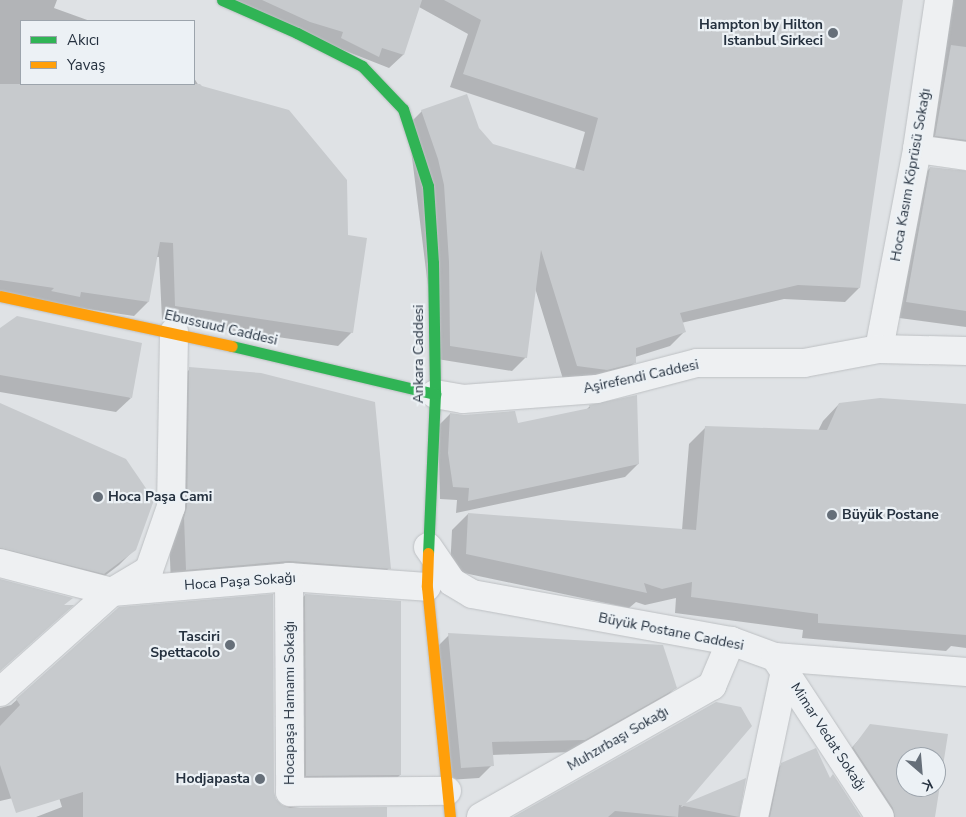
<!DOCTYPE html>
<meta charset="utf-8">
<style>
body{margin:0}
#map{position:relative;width:966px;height:817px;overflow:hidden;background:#dfe2e5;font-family:"Nunito Sans",sans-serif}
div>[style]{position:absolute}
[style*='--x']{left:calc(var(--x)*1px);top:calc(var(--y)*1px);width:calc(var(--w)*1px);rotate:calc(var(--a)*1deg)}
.shadow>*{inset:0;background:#0003}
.building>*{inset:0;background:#c7cacd}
.roads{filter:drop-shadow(0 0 1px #bdc0c3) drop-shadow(0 0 1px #bdc0c3)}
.street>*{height:28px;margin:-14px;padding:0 14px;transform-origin:14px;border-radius:14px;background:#eef0f2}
.fast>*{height:11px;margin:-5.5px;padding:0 5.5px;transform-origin:5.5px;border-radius:5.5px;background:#30b455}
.slow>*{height:11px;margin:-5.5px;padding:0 5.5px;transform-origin:5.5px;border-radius:5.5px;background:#ff9f0a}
.dots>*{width:14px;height:14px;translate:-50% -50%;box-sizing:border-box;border:2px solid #ecf1f5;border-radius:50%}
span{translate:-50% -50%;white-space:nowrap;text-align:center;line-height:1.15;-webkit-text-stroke:4.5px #ecf1f5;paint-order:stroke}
.poi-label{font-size:14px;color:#25313f;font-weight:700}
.right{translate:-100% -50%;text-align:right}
.left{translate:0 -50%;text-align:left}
.street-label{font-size:14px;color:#25313f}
.legend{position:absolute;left:20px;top:20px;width:175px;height:65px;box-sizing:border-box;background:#ecf1f5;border:1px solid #9ca4ac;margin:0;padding:6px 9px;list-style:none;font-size:15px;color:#25313f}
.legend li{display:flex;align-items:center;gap:10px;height:25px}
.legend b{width:25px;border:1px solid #9ca4ac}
.north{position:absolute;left:896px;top:747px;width:50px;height:50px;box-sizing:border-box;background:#ecf1f5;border:1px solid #9ca4ac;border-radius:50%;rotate:153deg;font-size:14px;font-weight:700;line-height:20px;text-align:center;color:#25313f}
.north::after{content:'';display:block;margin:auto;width:18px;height:22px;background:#666f79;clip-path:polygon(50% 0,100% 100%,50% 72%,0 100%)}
</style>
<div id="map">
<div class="shadow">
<div style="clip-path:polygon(0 0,57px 0,54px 8px,90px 21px,21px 21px,21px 84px,194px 84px,194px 78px,352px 332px,338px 346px,162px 320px,159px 257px,156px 257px,148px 302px,134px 316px,0 296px)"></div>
<div style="clip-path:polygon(216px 0,902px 0,859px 288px,845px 302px,784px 299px,681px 323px,684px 332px,670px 346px,635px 357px,635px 362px,621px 376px,563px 379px,535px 288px,526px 357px,512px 371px,437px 359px,408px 125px,422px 111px,478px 129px,492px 145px,575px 169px,585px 132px,450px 87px,468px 34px,419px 7px,403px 55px,389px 68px)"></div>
<div style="clip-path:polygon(950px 0,966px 0,966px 166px,921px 151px)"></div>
<div style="clip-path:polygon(930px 168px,966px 171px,966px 327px,892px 317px,915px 183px)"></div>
<div style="clip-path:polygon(0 330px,131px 398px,116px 412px,0 392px)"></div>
<div style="clip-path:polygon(190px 369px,389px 568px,374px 584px,171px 585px,169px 534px,174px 384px)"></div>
<div style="clip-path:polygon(839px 404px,966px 406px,966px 648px,951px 646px,946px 651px,802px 638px,803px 630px,675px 613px,676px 598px,645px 605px,636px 602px,629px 608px,450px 570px,452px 530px,468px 514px,682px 530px,689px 444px,706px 427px,818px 431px,823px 421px)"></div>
<div style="clip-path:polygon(0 405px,135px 549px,119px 565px,89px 588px,0 565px)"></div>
<div style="clip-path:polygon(590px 406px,638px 464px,625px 477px,456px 513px,457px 500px,440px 499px,438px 426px,450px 414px,517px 424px,586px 410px)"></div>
<div style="clip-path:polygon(305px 595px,400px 775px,386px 789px,292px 789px,292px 609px)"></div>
<div style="clip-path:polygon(119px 608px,273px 792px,275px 800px,281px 806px,386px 817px,36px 817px,62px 807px,56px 788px,0 801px,0 708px,11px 705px)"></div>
<div style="clip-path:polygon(449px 635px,675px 688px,662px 701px,571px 752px,492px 755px,492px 765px,479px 778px,448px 780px,436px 648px)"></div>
<div style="clip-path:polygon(750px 726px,681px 807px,745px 780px,739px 817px,515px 817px)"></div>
<div style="clip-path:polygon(evenodd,871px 726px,947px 735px,934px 817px,877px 817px,840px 761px,871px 726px,906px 757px,936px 757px,936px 787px,906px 787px,906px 757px)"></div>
<div style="clip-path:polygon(782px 764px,829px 780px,860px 817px,760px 817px,768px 778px)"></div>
</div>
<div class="building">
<div style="clip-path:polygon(262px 0,422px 0,404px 55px,382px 48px,379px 57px,341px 38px,343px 32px,310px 22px)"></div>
<div style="clip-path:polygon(444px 0,903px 0,860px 288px,798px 285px,680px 313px,686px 332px,636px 348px,636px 363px,607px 370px,577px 366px,541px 250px,527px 358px,450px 346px,449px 262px,444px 185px,438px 159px,421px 110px,467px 94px,479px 128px,493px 144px,584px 171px,598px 118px,463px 74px,481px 20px)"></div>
<div style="clip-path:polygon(951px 45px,966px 47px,966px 140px,935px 136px)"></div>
<div style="clip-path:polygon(0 84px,200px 84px,202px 86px,289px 110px,347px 180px,348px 235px,367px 238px,353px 333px,175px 306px,173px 243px,160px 242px,149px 302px,81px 292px,80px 297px,51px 291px,54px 288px,0 280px)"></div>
<div style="clip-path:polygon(930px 167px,966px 171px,966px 311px,906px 302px)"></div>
<div style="clip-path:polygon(17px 316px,142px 343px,132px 398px,0 375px,0 328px)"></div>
<div style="clip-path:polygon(189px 367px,261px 373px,375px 402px,391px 569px,289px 561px,186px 570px,184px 518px,187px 507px)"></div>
<div style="clip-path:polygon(637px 395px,639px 464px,468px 501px,469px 488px,453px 487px,448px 453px,450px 413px,464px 415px,515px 411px,518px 423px,590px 408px,589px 405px)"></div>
<div style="clip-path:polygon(880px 398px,966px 404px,966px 635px,818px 623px,818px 614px,691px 597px,692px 582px,662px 589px,644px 583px,647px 593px,466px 554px,468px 513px,696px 530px,705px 426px,827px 430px,839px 403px)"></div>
<div style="clip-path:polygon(0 403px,126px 459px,154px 500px,136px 550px,104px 574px,0 548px)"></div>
<div style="clip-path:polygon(0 579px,73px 598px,64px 605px,74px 605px,0 671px)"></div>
<div style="clip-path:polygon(273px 594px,274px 792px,276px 799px,282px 805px,290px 808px,387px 807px,387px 817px,83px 817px,83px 792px,16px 813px,0 765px,0 726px,20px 705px,16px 699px,119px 607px)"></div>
<div style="clip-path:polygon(305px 594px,401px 601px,401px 775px,306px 776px)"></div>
<div style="clip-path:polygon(448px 633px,663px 645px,677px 688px,585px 740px,492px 742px,494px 766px,461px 768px)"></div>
<div style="clip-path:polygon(716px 702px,741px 707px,752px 726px,686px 803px,746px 778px,739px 817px,679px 805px,678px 817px,615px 811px,608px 817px,513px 817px)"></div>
<div style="clip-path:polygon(evenodd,870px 724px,948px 734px,935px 817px,895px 817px,893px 808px,853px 747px,870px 724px,906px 757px,936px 757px,936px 787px,906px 787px,906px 757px)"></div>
<div style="clip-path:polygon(816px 748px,830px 778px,833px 774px,861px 817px,770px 817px,781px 763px)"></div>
</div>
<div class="roads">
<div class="street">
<div style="--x:917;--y:149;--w:49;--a:8.1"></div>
<div style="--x:879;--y:349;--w:204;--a:-79.2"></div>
<div style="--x:917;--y:149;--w:151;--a:-81.6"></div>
<div style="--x:435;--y:394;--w:28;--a:10"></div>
<div style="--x:463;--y:399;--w:134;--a:-4.3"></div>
<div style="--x:597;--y:389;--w:103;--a:-14.6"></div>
<div style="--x:697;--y:363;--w:107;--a:0"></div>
<div style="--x:804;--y:363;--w:76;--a:-10.6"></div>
<div style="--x:879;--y:349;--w:87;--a:1.3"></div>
<div style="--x:428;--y:547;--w:42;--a:55.6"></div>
<div style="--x:452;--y:582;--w:23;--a:31"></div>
<div style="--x:472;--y:594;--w:263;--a:10.3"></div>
<div style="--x:731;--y:641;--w:47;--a:20"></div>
<div style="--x:775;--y:657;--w:192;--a:4.5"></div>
<div style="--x:0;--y:563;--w:116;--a:14.5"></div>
<div style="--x:112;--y:592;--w:178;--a:-4.8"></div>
<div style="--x:289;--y:577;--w:138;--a:4.1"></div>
<div style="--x:289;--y:577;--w:215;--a:89.7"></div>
<div style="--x:290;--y:792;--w:157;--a:-0.4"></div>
<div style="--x:775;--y:657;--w:191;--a:56.7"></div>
<div style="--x:0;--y:692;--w:150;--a:-41.8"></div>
<div style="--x:112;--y:592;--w:43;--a:-30.7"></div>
<div style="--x:149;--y:570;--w:67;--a:-70.8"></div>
<div style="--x:171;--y:507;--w:175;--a:-89"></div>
<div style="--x:481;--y:817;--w:266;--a:-29.6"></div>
<div style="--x:712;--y:686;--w:49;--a:-67.1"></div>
<div style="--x:754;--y:817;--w:149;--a:-78"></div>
</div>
<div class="fast">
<div style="--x:222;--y:0;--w:82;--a:23.7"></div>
<div style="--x:297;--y:33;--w:73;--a:26.9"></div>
<div style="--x:362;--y:66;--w:59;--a:46.4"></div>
<div style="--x:403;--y:109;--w:81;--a:72"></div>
<div style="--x:428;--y:186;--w:77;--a:86.3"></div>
<div style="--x:433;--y:263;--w:131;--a:89.1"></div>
<div style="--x:435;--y:394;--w:159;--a:92.5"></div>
<div style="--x:232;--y:346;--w:209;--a:13.3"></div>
</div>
<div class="slow">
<div style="--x:0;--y:296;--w:237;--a:12.2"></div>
<div style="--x:428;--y:553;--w:34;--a:92"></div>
<div style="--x:427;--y:587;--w:231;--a:84.3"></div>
</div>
</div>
<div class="dots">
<div style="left:833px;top:33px;background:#666f79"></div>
<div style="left:98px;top:497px;background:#666f79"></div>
<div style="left:832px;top:515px;background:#666f79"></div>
<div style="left:230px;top:645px;background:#666f79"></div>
<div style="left:260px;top:779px;background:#666f79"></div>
</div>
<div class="poi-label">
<span class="right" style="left:823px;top:33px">Hampton by Hilton<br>Istanbul Sirkeci</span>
<span class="left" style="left:108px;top:497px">Hoca Paşa Cami</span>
<span class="left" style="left:842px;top:515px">Büyük Postane</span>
<span class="right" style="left:220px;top:645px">Tasciri<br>Spettacolo</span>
<span class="right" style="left:250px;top:779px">Hodjapasta</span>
</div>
<div class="street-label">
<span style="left:911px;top:175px;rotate:-80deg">Hoca Kasım Köprüsü Sokağı</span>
<span style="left:221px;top:328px;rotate:13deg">Ebussuud Caddesi</span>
<span style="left:419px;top:354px;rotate:-90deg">Ankara Caddesi</span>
<span style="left:641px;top:377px;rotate:-12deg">Aşirefendi Caddesi</span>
<span style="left:240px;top:582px;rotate:-4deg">Hoca Paşa Sokağı</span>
<span style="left:671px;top:632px;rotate:11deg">Büyük Postane Caddesi</span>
<span style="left:290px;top:703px;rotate:-90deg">Hocapaşa Hamamı Sokağı</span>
<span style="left:828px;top:737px;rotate:57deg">Mimar Vedat Sokağı</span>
<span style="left:618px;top:739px;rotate:-30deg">Muhzırbaşı Sokağı</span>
</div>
<ul class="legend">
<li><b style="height:6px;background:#30b455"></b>Akıcı</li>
<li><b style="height:6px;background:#ff9f0a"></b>Yavaş</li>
</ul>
<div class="north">K</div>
</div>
